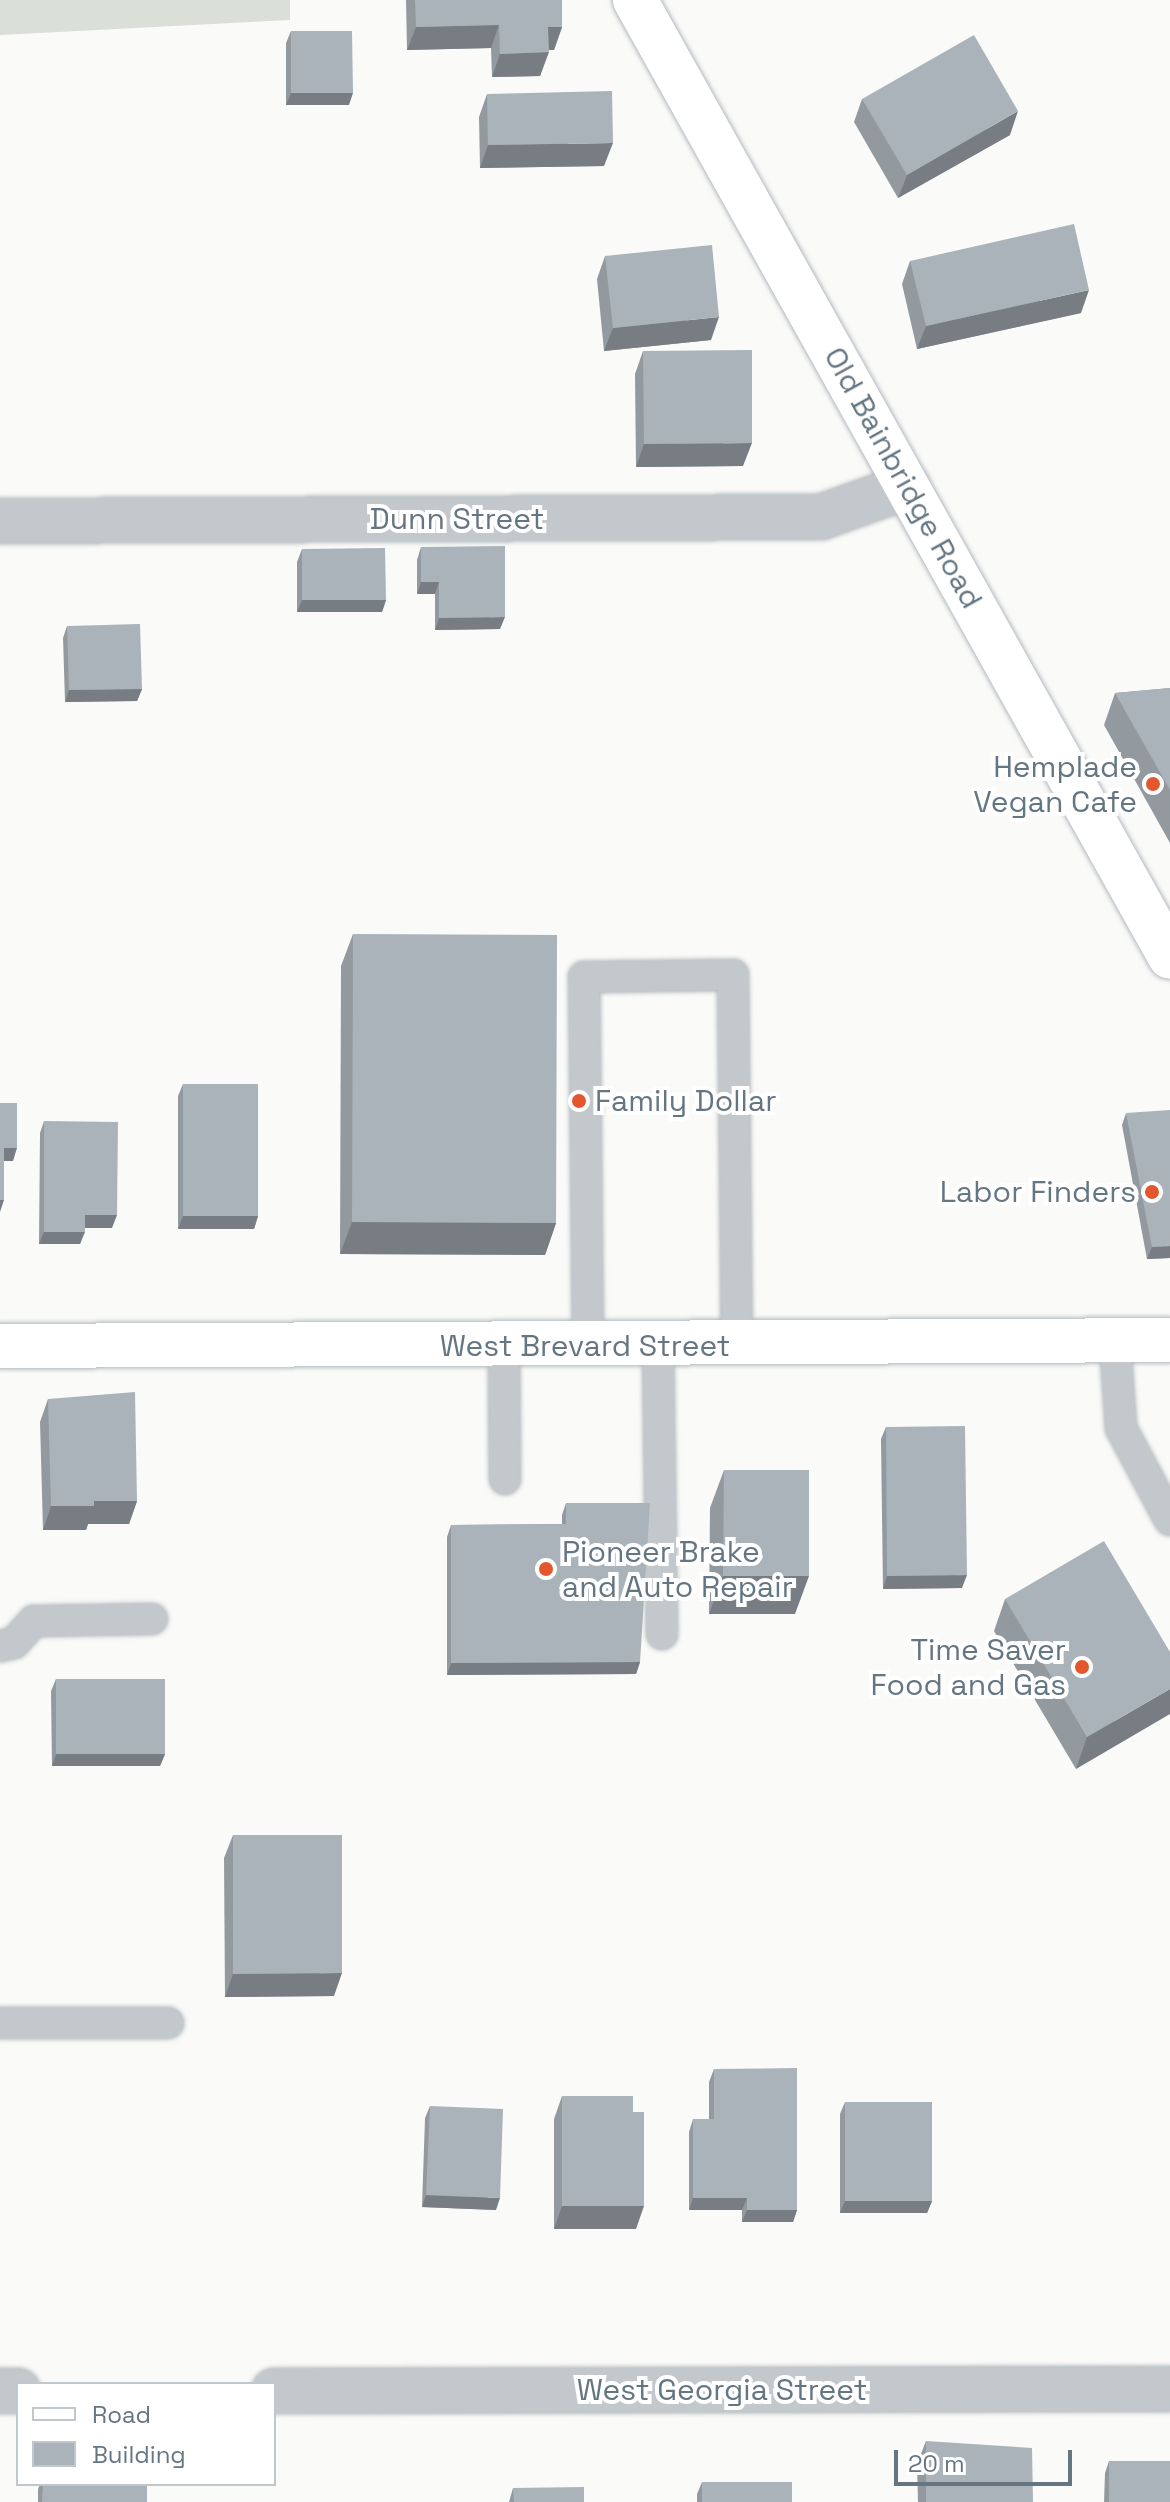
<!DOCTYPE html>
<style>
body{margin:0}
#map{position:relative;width:1170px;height:2502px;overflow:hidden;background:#fafaf8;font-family:"Space Grotesk",sans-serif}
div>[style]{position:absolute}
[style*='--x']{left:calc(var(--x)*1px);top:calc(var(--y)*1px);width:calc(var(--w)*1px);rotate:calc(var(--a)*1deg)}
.green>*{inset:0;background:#dadfd7}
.roads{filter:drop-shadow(0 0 2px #b3babf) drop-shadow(0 0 2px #b3babf)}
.lane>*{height:30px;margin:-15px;padding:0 15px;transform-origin:15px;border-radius:15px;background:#c3c8cc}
.street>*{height:44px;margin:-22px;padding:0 22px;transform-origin:22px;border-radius:22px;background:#c3c8cc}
.secondary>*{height:44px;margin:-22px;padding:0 22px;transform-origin:22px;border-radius:22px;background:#fff}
.wall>*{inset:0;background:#929a9f}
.shaded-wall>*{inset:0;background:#777d82}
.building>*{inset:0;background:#aab3b9}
.dots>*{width:22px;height:22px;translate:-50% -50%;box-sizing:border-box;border:4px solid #fff;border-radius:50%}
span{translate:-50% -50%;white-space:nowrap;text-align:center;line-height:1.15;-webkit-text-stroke:8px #fff;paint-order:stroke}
.street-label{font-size:30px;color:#657683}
.poi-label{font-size:30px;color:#657683}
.right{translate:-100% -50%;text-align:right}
.left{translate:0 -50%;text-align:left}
.legend{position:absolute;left:16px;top:2382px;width:260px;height:104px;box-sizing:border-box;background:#fff;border:2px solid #c1c8cd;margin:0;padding:10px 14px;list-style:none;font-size:24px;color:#657683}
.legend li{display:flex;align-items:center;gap:16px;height:40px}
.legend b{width:40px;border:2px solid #c1c8cd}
.scale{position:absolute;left:894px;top:2450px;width:178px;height:36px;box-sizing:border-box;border:4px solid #657683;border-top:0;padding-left:10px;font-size:24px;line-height:28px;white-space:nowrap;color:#657683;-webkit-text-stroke:6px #fff;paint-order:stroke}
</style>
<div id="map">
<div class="green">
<div style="clip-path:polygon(0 0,290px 0,290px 20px,0 35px)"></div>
</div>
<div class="roads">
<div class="lane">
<div style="--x:1115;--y:1342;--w:86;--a:86"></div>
<div style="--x:1121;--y:1428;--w:104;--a:62"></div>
<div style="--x:504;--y:1346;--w:133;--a:89.6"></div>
<div style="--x:588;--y:1346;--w:369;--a:-90.6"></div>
<div style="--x:584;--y:977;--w:149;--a:-0.8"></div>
<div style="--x:733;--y:975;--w:371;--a:89.4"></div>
<div style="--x:658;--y:1346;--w:288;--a:89.2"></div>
<div style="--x:0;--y:1646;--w:14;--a:-12"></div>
<div style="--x:14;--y:1643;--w:30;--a:-48"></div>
<div style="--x:34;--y:1621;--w:118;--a:-1"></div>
<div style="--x:0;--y:2023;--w:168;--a:0"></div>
</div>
<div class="street">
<div style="--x:0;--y:521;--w:821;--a:-0.28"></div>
<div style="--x:821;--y:517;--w:92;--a:-19.6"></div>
<div style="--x:0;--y:2391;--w:18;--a:0"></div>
<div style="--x:274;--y:2391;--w:896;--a:-0.13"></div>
</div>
<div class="secondary">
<div style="--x:635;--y:0;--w:1096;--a:60.79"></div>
<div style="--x:0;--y:1346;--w:1170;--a:-0.29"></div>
</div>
</div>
<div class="wall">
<div style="clip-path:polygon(406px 0,562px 0,562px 27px,554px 50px,549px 50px,540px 76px,492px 77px,491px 48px,407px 50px)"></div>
<div style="clip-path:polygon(291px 31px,349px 105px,286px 105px,286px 43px)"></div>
<div style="clip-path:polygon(487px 94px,604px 166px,480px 168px,479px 117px)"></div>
<div style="clip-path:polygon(862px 99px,1010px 135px,898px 198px,854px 122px)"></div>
<div style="clip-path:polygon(605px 256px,711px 340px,604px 351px,597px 279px)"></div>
<div style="clip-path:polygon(910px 261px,1081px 313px,917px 349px,902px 284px)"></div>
<div style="clip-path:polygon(643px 351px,743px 466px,636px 467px,635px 374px)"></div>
<div style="clip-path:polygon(421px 547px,500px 629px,435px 630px,435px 594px,417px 594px,417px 560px)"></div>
<div style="clip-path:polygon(302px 549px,386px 600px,382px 612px,297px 612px,297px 562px)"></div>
<div style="clip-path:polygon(67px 626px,142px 689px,137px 701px,65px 702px,63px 638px)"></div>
<div style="clip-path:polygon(1170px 688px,1170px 843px,1104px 725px,1115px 693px)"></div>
<div style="clip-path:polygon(353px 934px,556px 1223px,545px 1255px,340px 1254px,341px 966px)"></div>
<div style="clip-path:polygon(183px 1084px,258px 1216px,254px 1229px,178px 1229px,178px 1096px)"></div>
<div style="clip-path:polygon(1126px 1113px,1170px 1258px,1147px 1259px,1122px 1125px)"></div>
<div style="clip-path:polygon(44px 1121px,112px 1228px,85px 1228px,80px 1244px,39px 1244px,40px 1133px)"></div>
<div style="clip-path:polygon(48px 1399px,137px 1501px,129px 1524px,88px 1524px,86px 1530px,43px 1530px,40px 1422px)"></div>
<div style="clip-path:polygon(886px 1427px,962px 1588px,883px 1589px,881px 1439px)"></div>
<div style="clip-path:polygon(724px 1470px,795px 1614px,709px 1614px,710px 1508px)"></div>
<div style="clip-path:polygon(566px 1503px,640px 1662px,636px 1674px,447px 1675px,447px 1537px,451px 1525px,562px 1524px,562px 1515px)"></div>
<div style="clip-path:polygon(1005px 1599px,1170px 1652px,1076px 1769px,994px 1631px)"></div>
<div style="clip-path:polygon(56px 1679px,165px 1754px,160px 1766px,52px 1766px,51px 1691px)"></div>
<div style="clip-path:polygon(233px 1835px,334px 1996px,225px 1997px,224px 1858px)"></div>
<div style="clip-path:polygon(714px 2069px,797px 2210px,793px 2222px,742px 2222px,742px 2210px,689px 2210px,689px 2132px,693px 2119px,709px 2119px,709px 2082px)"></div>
<div style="clip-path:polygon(562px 2096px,636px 2229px,554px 2229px,554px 2119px)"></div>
<div style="clip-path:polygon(845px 2102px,932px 2201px,927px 2213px,840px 2213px,840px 2114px)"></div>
<div style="clip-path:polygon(430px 2106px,496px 2210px,422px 2207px,425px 2118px)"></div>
<div style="clip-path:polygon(926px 2441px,1033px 2502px,918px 2502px,917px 2464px)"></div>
<div style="clip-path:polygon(1109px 2461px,1170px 2502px,1104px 2502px,1105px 2473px)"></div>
<div style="clip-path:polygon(702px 2482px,792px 2502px,697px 2502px,697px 2494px)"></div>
<div style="clip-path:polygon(40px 2484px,147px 2484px,147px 2502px,38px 2502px,38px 2489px)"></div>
<div style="clip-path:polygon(513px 2488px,584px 2502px,509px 2502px)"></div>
</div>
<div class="shaded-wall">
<div style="clip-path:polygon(499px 25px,491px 48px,407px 50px,416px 27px)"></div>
<div style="clip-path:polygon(548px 27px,562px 27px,554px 50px,540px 50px)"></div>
<div style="clip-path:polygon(549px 52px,540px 76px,492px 77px,500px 54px)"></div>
<div style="clip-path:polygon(291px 93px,353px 93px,349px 105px,286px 105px)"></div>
<div style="clip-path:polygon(1018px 111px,1010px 135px,898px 198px,907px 175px)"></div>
<div style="clip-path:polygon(613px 143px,604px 166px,480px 168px,488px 145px)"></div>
<div style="clip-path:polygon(1089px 290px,1081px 313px,917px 349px,926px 326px)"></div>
<div style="clip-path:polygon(719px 317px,711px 340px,604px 351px,613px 328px)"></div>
<div style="clip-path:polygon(752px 443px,743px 466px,636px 467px,644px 444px)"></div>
<div style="clip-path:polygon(421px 582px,439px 582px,435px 594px,417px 594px)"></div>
<div style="clip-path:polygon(302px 600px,386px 600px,382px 612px,297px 612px)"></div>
<div style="clip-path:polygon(505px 617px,500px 629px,435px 630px,439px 618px)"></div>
<div style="clip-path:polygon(142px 689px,137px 701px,65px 702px,69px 690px)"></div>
<div style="clip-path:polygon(4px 1148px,17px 1148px,13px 1161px,0 1161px)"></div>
<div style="clip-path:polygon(0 1200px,4px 1200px,0 1212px)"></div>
<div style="clip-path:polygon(85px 1215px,117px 1215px,112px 1228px,80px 1228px)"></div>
<div style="clip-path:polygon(183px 1216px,258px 1216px,254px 1229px,178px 1229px)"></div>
<div style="clip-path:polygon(352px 1222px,556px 1223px,545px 1255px,340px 1254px)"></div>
<div style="clip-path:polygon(44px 1232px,85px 1232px,80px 1244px,39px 1244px)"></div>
<div style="clip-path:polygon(1170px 1246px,1170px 1258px,1147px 1259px,1152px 1247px)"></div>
<div style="clip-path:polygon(94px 1501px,137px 1501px,129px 1524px,88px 1524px,86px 1530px,43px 1530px,51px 1506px)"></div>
<div style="clip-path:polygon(967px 1575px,962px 1588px,883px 1589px,887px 1576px)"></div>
<div style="clip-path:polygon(723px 1576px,809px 1576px,795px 1614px,709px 1614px)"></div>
<div style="clip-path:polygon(640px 1662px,636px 1674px,447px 1675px,451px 1663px)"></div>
<div style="clip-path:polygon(1170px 1689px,1170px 1714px,1076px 1769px,1087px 1737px)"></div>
<div style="clip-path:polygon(56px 1754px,165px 1754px,160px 1766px,52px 1766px)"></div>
<div style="clip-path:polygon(342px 1973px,334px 1996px,225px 1997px,233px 1974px)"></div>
<div style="clip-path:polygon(426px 2195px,500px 2198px,496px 2210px,422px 2207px)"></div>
<div style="clip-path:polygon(693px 2198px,747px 2198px,742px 2210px,689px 2210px)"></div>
<div style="clip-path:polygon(845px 2201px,932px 2201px,927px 2213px,840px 2213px)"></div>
<div style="clip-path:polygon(562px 2206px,644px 2206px,636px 2229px,554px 2229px)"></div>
<div style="clip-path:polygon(747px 2210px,797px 2210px,793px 2222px,742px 2222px)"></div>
</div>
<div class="building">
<div style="clip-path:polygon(415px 0,562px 0,562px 27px,548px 27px,549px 52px,500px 54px,499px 25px,416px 27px)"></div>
<div style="clip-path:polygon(291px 31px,352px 31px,353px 93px,291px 93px)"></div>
<div style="clip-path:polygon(974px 35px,1018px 111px,907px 175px,862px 99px)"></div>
<div style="clip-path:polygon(612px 91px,613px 143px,488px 145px,487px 94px)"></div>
<div style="clip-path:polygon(1074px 224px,1089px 290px,926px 326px,910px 261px)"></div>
<div style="clip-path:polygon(712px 245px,719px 317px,613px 328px,605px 256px)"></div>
<div style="clip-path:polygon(752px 350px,752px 443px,644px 444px,643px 351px)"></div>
<div style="clip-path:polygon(505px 546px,505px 617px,439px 618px,439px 582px,421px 582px,421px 547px)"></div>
<div style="clip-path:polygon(385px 548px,386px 600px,302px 600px,302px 549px)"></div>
<div style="clip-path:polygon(140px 624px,142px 689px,69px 690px,67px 626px)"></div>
<div style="clip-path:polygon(1170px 688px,1170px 790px,1115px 693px)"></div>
<div style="clip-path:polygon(353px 934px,557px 935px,556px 1223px,352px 1222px)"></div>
<div style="clip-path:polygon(183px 1084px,258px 1084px,258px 1216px,183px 1216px)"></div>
<div style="clip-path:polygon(0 1103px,17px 1103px,17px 1148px,4px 1148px,4px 1200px,0 1200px)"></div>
<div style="clip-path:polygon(1170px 1110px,1170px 1246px,1152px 1247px,1126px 1113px)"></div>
<div style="clip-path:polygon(44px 1121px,118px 1122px,117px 1215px,85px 1215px,85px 1232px,44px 1232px)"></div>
<div style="clip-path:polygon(135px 1392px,137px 1501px,94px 1501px,94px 1506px,51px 1506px,48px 1399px)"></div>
<div style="clip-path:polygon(965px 1426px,967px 1575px,887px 1576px,886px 1427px)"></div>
<div style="clip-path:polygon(724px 1470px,809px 1470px,809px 1576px,723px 1576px)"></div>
<div style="clip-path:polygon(566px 1503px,650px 1503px,640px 1662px,451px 1663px,451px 1525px,566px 1524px)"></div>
<div style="clip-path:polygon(1104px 1541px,1170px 1652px,1170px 1689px,1087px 1737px,1005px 1599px)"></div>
<div style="clip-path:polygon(56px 1679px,165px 1679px,165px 1754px,56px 1754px)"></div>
<div style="clip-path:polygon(233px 1835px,342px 1835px,342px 1973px,233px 1974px)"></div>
<div style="clip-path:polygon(797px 2068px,797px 2210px,747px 2210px,747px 2198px,693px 2198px,693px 2119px,714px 2119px,714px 2069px)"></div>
<div style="clip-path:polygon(562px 2096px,633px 2096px,633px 2112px,644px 2112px,644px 2206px,562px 2206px)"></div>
<div style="clip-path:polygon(845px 2102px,932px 2102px,932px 2201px,845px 2201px)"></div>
<div style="clip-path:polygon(430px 2106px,503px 2109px,500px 2198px,426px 2195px)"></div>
<div style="clip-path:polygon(926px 2441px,1032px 2448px,1033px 2502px,926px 2502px)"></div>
<div style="clip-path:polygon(1109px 2461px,1170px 2461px,1170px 2502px,1109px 2502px)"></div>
<div style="clip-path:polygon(702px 2482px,792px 2482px,792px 2502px,702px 2502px)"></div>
<div style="clip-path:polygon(43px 2484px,147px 2484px,147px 2502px,42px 2502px)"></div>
<div style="clip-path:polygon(584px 2487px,584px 2502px,514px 2502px,513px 2488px)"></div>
</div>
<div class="dots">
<div style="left:1153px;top:784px;background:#e4572e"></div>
<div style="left:579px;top:1101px;background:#e4572e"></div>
<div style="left:1152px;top:1192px;background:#e4572e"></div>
<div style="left:546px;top:1569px;background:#e4572e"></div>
<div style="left:1082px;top:1667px;background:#e4572e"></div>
</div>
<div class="street-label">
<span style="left:903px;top:478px;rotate:61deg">Old Bainbridge Road</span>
<span style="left:457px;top:519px">Dunn Street</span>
<span style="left:585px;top:1346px">West Brevard Street</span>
<span style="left:722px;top:2390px">West Georgia Street</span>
</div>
<div class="poi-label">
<span class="right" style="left:1137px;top:784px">Hemplade<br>Vegan Cafe</span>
<span class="left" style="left:595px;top:1101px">Family Dollar</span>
<span class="right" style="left:1136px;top:1192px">Labor Finders</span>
<span class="left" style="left:562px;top:1569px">Pioneer Brake<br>and Auto Repair</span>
<span class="right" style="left:1066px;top:1667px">Time Saver<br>Food and Gas</span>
</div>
<ul class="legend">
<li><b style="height:10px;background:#fff"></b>Road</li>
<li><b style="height:22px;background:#aab3b9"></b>Building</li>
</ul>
<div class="scale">20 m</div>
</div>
